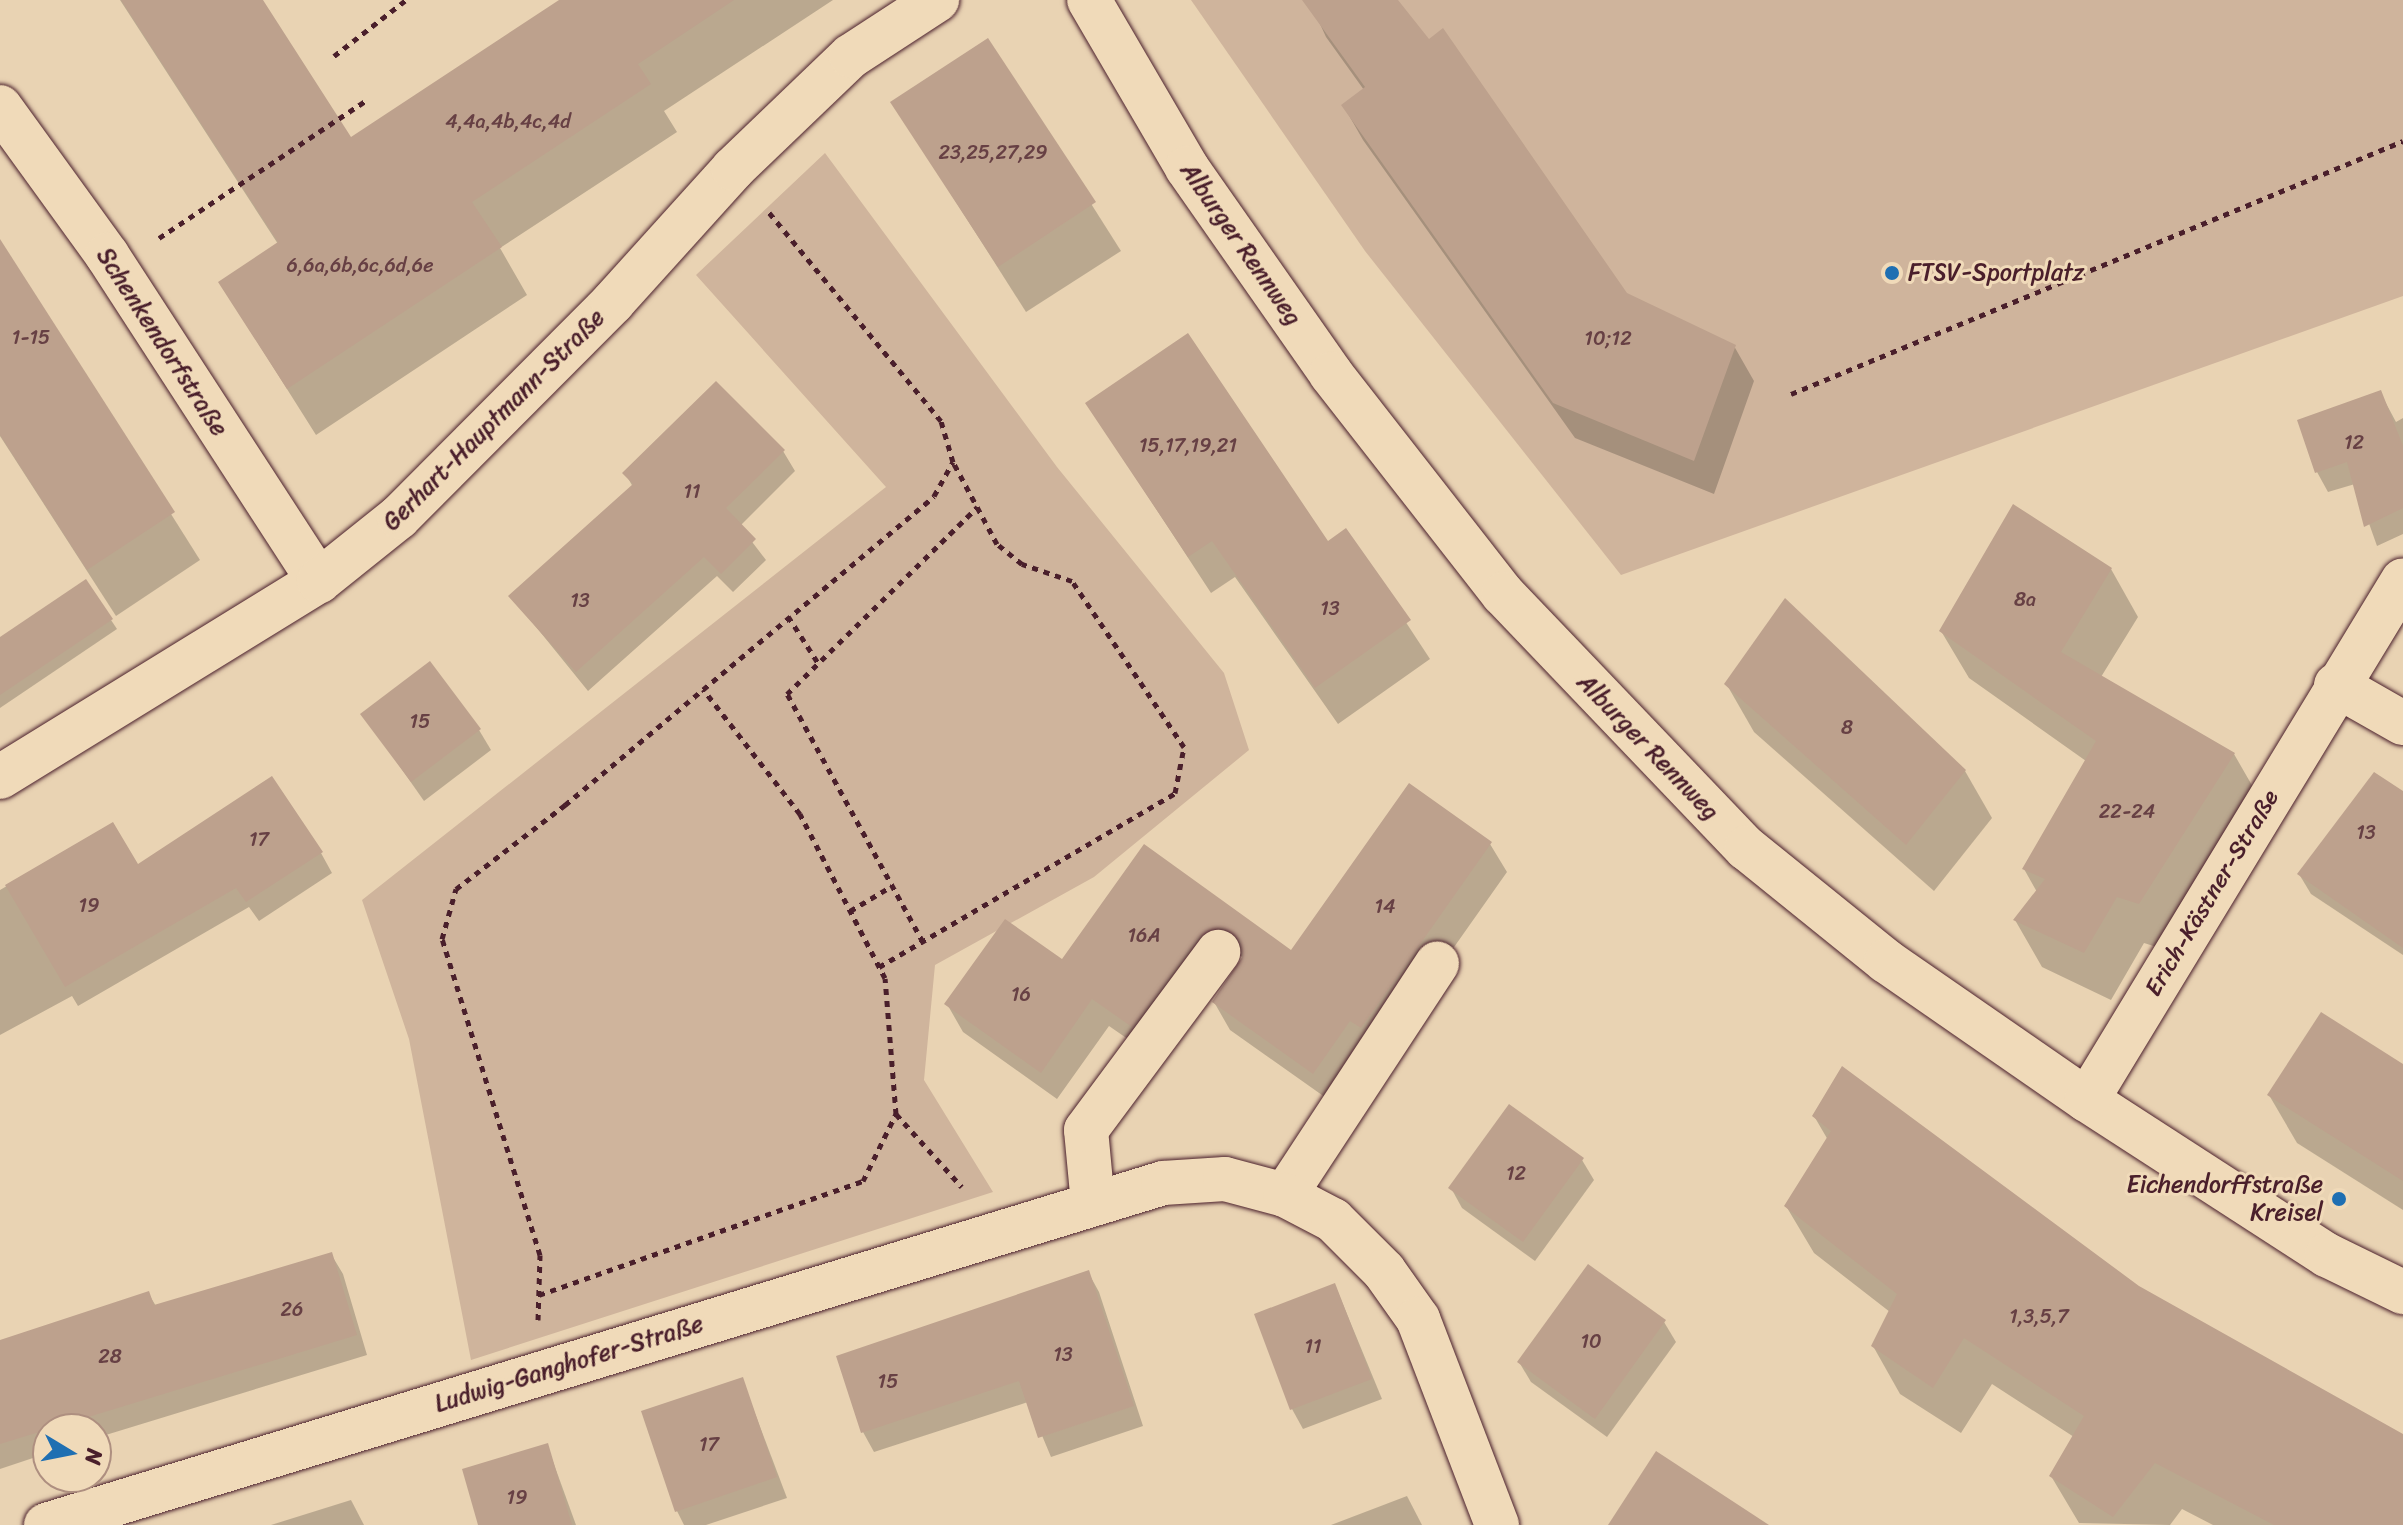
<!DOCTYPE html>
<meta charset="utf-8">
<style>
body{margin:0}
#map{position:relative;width:2403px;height:1525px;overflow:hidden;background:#e9d3b3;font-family:Sriracha,sans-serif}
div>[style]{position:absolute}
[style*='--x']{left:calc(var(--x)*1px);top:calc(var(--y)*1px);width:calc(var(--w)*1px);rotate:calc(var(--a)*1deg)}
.green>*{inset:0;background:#cfb49c}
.shadow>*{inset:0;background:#0003}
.building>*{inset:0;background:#bda18d}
.path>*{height:5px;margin-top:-2.5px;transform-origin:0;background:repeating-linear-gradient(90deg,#4a1f2b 0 6px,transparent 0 12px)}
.roads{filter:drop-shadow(0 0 2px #4a1f2b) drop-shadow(0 0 2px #4a1f2b)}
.minor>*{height:44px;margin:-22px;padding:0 22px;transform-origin:22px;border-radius:22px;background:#f0dab9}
.dots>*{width:22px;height:22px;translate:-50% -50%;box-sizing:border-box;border:4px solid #f0dab9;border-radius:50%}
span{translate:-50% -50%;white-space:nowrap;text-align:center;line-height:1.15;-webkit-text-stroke:6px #f0dab9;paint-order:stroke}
.number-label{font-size:20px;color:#674044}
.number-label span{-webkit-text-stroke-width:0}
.street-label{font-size:24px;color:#4a1f2b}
.poi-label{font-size:24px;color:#4a1f2b}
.left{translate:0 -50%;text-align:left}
.right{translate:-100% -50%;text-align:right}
.north{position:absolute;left:32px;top:1413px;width:80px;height:80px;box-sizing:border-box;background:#f0dab9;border:2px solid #ae8f80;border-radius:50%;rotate:100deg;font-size:22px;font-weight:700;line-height:32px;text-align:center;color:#4a1f2b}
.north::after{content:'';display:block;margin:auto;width:28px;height:36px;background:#1f6fb2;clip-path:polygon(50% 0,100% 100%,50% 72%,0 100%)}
</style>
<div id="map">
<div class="green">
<div style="clip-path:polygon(1191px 0,2403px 0,2403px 296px,1621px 575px,1365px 251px)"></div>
<div style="clip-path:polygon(825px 153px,1057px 467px,1224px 673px,1249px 750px,1094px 877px,935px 965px,924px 1080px,993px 1192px,471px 1360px,409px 1039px,362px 900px,886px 487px,696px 275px)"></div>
</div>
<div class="shadow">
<div style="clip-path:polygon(120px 0,260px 0,351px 140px,563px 0,833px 0,664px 111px,677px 132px,500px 248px,527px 295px,316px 435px,220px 283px,278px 244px)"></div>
<div style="clip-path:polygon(1309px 0,1396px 0,1626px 295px,1734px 346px,1754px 381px,1714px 494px,1575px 438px,1363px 140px,1343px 105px,1364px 90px,1326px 37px)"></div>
<div style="clip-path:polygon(988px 41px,1121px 251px,1026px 312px,893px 103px)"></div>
<div style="clip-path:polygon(0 243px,200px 560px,116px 616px,0 436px)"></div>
<div style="clip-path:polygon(2380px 392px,2396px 422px,2403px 418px,2403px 534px,2377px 546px,2355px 484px,2328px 492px,2317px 472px)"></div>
<div style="clip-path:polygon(1087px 403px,1327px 544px,1346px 531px,1430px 659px,1338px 724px,1235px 577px,1211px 593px)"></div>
<div style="clip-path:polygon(783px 451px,795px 471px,740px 526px,766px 560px,733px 592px,717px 576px,588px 691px,511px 596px,633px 487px,625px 473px)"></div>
<div style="clip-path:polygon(2111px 569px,2138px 617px,2101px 677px,2234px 754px,2261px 801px,2166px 950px,2144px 943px,2111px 1000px,2042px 967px,2015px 920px,2037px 892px,2024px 869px,2086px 761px,1969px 678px,1941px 631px)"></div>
<div style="clip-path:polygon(111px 620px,117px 629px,0 708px,0 640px)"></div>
<div style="clip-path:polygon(1727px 685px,1965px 771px,1992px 818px,1934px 891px,1754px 732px)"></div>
<div style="clip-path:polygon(363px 714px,479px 730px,491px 750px,424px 801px)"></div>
<div style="clip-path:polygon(2403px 793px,2403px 955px,2311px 894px,2299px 874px)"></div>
<div style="clip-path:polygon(113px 824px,137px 867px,321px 853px,332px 873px,259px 921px,249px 907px,78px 1006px,72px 996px,0 1035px,0 890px)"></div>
<div style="clip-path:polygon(1490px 844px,1507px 872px,1378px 1055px,1329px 1100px,1230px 1030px,1214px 1002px,1244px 958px,1239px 955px,1148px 1053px,1109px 1026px,1057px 1099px,963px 1032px,947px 1004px,1062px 962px,1144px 847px,1292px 952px)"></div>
<div style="clip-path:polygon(2403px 1066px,2403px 1210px,2297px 1143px,2269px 1095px)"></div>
<div style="clip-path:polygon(1814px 1116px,2403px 1436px,2403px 1525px,2213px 1525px,2182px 1509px,2170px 1525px,2079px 1523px,2051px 1476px,2074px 1437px,1992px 1384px,1961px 1433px,1900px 1394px,1873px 1346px,1890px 1312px,1814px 1253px,1786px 1206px,1828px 1140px)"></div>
<div style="clip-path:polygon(1582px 1160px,1594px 1180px,1535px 1261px,1462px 1208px,1451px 1188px)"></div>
<div style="clip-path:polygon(331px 1254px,343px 1274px,367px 1355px,96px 1438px,96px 1429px,48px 1429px,48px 1453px,0 1469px,0 1352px,148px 1293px,156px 1306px)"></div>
<div style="clip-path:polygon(1088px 1272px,1099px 1292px,1143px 1426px,1051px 1457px,1028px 1402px,874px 1452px,863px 1432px)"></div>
<div style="clip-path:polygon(1335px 1285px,1382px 1399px,1303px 1429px,1292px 1409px)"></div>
<div style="clip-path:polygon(1664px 1322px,1676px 1342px,1607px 1437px,1531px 1382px,1519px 1362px)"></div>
<div style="clip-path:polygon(742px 1379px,787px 1498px,706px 1525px,684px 1525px,677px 1511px)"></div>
<div style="clip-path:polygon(547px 1445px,576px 1525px,481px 1525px)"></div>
<div style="clip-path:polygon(1407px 1496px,1422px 1525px,1331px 1525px)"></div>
<div style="clip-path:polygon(351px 1500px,364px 1525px,271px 1525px)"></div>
</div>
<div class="building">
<div style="clip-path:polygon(121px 0,263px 0,351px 137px,559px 0,734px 0,638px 64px,651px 84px,472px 202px,502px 247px,287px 389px,218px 282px,278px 242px)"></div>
<div style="clip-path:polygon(1302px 0,1398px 0,1429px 39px,1443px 28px,1627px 293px,1736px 345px,1694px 461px,1553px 403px,1341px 105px,1365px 87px)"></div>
<div style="clip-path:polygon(988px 38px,1096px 202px,998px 267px,890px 102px)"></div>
<div style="clip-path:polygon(0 239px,175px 512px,87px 570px,0 435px)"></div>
<div style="clip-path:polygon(1188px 333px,1328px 541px,1346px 528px,1411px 620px,1315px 688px,1212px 541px,1188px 557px,1085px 403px)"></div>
<div style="clip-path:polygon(716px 381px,785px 450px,726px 508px,756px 539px,721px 574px,704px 557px,576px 672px,508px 596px,633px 484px,622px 473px)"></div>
<div style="clip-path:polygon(2381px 390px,2403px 446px,2403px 508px,2364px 527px,2347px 462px,2315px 473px,2297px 420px)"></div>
<div style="clip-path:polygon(2013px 504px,2112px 568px,2061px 652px,2235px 753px,2139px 904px,2117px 897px,2084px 953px,2013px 920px,2045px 879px,2022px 869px,2096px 741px,1939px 631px)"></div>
<div style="clip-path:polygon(86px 579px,113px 619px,0 695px,0 637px)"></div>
<div style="clip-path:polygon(1785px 598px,1966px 770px,1906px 845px,1724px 684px)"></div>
<div style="clip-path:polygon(430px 661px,481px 729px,411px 782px,360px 714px)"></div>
<div style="clip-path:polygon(2374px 772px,2403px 791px,2403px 948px,2297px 874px)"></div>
<div style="clip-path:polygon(272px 776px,323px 852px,246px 902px,236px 888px,65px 987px,5px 885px,113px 822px,138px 864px)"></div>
<div style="clip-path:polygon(1409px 783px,1492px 842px,1361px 1028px,1350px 1021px,1313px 1074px,1212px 1002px,1243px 956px,1241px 941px,1222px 927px,1198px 937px,1132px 1027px,1092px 999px,1041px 1073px,944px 1004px,1005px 919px,1062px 959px,1144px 844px,1291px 950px)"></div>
<div style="clip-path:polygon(2321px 1012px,2403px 1064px,2403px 1181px,2267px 1095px)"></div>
<div style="clip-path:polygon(1842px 1066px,2139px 1286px,2403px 1434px,2403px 1525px,2274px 1525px,2155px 1463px,2113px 1517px,2049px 1476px,2084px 1416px,1964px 1338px,1933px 1388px,1871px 1346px,1897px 1294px,1784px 1206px,1831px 1131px,1812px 1116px)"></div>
<div style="clip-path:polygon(1509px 1104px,1584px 1158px,1523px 1242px,1448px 1188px)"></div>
<div style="clip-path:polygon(332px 1252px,357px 1335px,0 1444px,0 1340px,149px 1291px,154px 1305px)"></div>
<div style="clip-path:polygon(1588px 1264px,1666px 1320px,1595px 1419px,1517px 1362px)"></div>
<div style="clip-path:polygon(1089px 1270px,1134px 1406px,1038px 1438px,1019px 1381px,861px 1433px,836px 1356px)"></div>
<div style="clip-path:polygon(1335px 1283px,1372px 1379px,1290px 1410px,1254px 1314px)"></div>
<div style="clip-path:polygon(743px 1377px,777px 1477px,675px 1512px,641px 1411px)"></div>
<div style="clip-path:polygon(548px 1443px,572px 1525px,478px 1525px,462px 1469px)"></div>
<div style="clip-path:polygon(1656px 1451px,1769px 1525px,1608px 1525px)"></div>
</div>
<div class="path">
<div style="--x:334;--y:56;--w:91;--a:-37.9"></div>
<div style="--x:159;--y:238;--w:247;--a:-33.6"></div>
<div style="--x:1791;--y:394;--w:662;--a:-22.46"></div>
<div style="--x:788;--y:616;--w:56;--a:57.4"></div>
<div style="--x:850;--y:911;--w:49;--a:-30.8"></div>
<div style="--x:923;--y:942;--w:283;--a:-118.7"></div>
<div style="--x:787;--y:694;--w:267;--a:-44.5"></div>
<div style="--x:879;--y:967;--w:343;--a:-30.4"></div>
<div style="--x:1175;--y:793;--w:47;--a:-78.9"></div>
<div style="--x:1184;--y:747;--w:200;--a:-124"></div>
<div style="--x:1072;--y:581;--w:53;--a:-161.2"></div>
<div style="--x:1022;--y:564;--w:32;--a:-141"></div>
<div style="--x:997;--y:544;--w:93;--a:-118.2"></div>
<div style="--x:896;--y:1114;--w:98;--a:47.9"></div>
<div style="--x:539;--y:1295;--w:343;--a:-19.4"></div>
<div style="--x:863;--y:1181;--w:75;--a:-63.8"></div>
<div style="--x:896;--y:1114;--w:136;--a:-94.6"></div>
<div style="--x:885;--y:978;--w:185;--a:-117.4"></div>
<div style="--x:800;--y:814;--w:158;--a:-127.8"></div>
<div style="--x:538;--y:1320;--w:65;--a:-88.2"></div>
<div style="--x:540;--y:1255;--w:331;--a:-107.2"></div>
<div style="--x:442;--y:939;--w:52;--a:-74.4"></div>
<div style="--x:456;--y:889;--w:138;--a:-37.6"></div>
<div style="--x:565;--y:805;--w:481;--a:-39.9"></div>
<div style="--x:934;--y:496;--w:39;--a:-61"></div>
<div style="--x:953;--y:462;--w:43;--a:-106.3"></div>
<div style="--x:941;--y:421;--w:273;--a:-129.5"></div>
</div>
<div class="roads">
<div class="minor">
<div style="--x:1089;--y:0;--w:194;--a:59.7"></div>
<div style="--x:1187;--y:168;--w:251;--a:55"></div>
<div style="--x:1331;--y:374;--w:279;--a:52"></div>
<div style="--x:1503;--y:594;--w:352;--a:46.3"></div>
<div style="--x:1746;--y:848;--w:180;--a:38.9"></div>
<div style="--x:1886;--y:961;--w:244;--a:34.7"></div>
<div style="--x:2087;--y:1100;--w:286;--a:32.9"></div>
<div style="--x:2327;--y:1255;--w:85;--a:26"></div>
<div style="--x:0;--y:107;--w:183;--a:54.1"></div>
<div style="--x:107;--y:255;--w:389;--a:57"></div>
<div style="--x:2336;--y:685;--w:77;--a:29.6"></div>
<div style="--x:0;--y:777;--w:374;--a:-31.6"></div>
<div style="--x:319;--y:581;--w:102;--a:-38.7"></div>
<div style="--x:399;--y:517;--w:303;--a:-45.1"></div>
<div style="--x:613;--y:302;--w:179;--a:-47.9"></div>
<div style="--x:733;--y:169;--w:163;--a:-43.8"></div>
<div style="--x:851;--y:56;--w:103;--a:-33.1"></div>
<div style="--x:2087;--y:1100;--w:608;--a:-58.71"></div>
<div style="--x:1285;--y:1195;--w:277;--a:-56.7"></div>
<div style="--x:1093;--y:1204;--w:74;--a:-95.4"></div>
<div style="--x:1086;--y:1130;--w:222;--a:-53.4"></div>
<div style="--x:46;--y:1525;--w:1168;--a:-17.02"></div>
<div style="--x:1163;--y:1183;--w:62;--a:-3.7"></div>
<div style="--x:1225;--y:1179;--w:62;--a:14.9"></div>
<div style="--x:1285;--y:1195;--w:54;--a:27.5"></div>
<div style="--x:1333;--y:1220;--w:72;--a:45"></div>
<div style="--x:1384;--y:1271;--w:59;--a:54.7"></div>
<div style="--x:1418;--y:1319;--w:221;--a:69"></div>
</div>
</div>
<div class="dots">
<div style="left:1892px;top:273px;background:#1f6fb2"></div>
<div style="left:2339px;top:1199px;background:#1f6fb2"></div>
</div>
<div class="number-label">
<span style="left:508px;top:121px">4,4a,4b,4c,4d</span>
<span style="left:993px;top:152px">23,25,27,29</span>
<span style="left:360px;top:265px">6,6a,6b,6c,6d,6e</span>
<span style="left:31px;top:337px">1-15</span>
<span style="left:1608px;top:338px">10;12</span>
<span style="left:2354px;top:442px">12</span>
<span style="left:1188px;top:445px">15,17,19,21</span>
<span style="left:692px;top:491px">11</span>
<span style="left:2025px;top:599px">8a</span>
<span style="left:580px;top:600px">13</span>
<span style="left:1330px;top:608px">13</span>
<span style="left:420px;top:721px">15</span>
<span style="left:1847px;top:727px">8</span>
<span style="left:2127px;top:811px">22-24</span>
<span style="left:2366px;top:832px">13</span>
<span style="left:259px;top:839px">17</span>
<span style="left:89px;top:905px">19</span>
<span style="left:1385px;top:906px">14</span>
<span style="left:1144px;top:935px">16A</span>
<span style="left:1021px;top:994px">16</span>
<span style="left:1516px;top:1173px">12</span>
<span style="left:292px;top:1309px">26</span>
<span style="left:2039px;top:1316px">1,3,5,7</span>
<span style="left:1591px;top:1341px">10</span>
<span style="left:1313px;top:1346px">11</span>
<span style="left:1063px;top:1354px">13</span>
<span style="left:110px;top:1356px">28</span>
<span style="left:888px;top:1381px">15</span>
<span style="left:709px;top:1444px">17</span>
<span style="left:517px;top:1497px">19</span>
</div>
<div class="street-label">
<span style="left:1241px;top:244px;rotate:55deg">Alburger Rennweg</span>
<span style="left:162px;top:342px;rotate:57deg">Schenkendorfstraße</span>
<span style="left:494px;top:420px;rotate:-45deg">Gerhart-Hauptmann-Straße</span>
<span style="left:1648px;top:747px;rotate:46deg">Alburger Rennweg</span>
<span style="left:2212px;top:893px;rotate:-59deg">Erich-Kästner-Straße</span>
<span style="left:569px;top:1364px;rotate:-17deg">Ludwig-Ganghofer-Straße</span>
</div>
<div class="poi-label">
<span class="left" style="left:1908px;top:273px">FTSV-Sportplatz</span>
<span class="right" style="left:2323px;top:1199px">Eichendorffstraße<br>Kreisel</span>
</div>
<div class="north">N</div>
</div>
